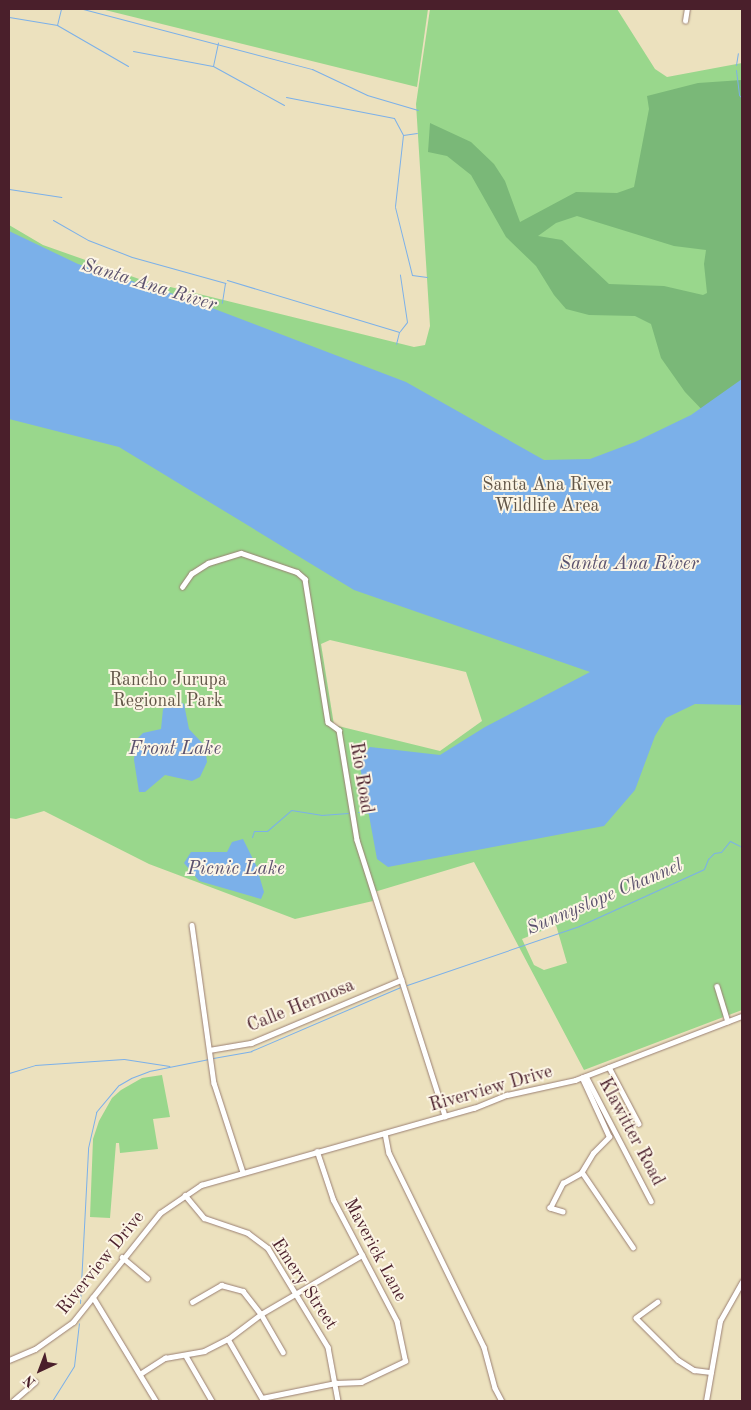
<!DOCTYPE html>
<style>
body{margin:0}
#map{position:relative;width:751px;height:1410px;overflow:hidden;background:#ece1be;font-family:"Old Standard TT",serif}
div>[style]{position:absolute}
[style*='--x']{left:calc(var(--x)*1px);top:calc(var(--y)*1px);width:calc(var(--w)*1px);rotate:calc(var(--a)*1deg)}
.green>*{inset:0;background:#99d78c}
.forest>*{inset:0;background:#7ab878}
.water>*{inset:0;background:#7bb0e9}
.stream>*{height:1px;margin:-0.5px;padding:0 0.5px;transform-origin:0.5px;border-radius:0.5px;background:#7bb0e9}
.roads{filter:drop-shadow(0 0 1px #9b8074) drop-shadow(0 0 1px #9b8074)}
.minor>*{height:4.5px;margin:-2.25px;padding:0 2.25px;transform-origin:2.25px;border-radius:2.25px;background:#fff}
span{translate:-50% -50%;white-space:nowrap;text-align:center;line-height:1.15;-webkit-text-stroke:4px #fcf5e5;paint-order:stroke}
.park-label{font-size:18px;color:#625648}
.street-label{font-size:18px;color:#4a1f2b}
.water-label{font-size:19px;color:#5b526e;font-style:italic}
.frame{position:absolute;inset:0;border:10px solid #4a1f2b;pointer-events:none}
.north{position:absolute;left:15px;top:1345px;width:50px;height:50px;-webkit-text-stroke:4px #fcf5e5;paint-order:stroke;rotate:223deg;font-size:14px;font-weight:700;line-height:20px;text-align:center;color:#4a1f2b}
.north::after{content:'';display:block;margin:auto;width:18px;height:22px;background:#4a1f2b;clip-path:polygon(50% 0,100% 100%,50% 72%,0 100%)}
</style>
<div id="map">
<div class="green">
<div style="clip-path:polygon(101px 9px,428px 9px,417px 87px)"></div>
<div style="clip-path:polygon(evenodd,430px 9px,617px 9px,655px 69px,667px 77px,742px 63px,742px 1010px,584px 1070px,474px 862px,371px 893px,373px 901px,295px 919px,149px 864px,44px 811px,16px 819px,9px 818px,9px 225px,43px 245px,142px 280px,414px 347px,425px 345px,430px 326px,416px 104px,430px 9px,330px 640px,466px 672px,482px 721px,440px 751px,334px 725px,321px 644px,330px 640px,430px 9px,556px 925px,567px 963px,544px 970px,534px 965px,522px 939px,556px 925px)"></div>
<div style="clip-path:polygon(162px 1075px,170px 1117px,153px 1119px,158px 1149px,120px 1153px,119px 1143px,116px 1143px,110px 1218px,90px 1217px,93px 1139px,99px 1121px,112px 1098px,121px 1090px,142px 1078px)"></div>
</div>
<div class="forest">
<div style="clip-path:polygon(evenodd,742px 80px,742px 492px,708px 416px,685px 392px,661px 358px,651px 324px,635px 316px,589px 315px,566px 309px,554px 295px,536px 266px,506px 237px,471px 175px,447px 156px,428px 152px,430px 123px,471px 142px,494px 164px,505px 181px,520px 222px,576px 192px,617px 193px,634px 187px,649px 109px,647px 96px,698px 83px,742px 80px,577px 216px,674px 246px,706px 250px,704px 264px,707px 293px,703px 295px,664px 286px,609px 284px,562px 240px,538px 236px,556px 223px,577px 216px)"></div>
</div>
<div class="water">
<div style="clip-path:polygon(9px 231px,78px 264px,183px 297px,406px 382px,544px 460px,590px 459px,635px 442px,691px 415px,742px 379px,742px 705px,695px 704px,666px 718px,655px 736px,635px 790px,604px 826px,388px 867px,377px 859px,359px 761px,370px 747px,440px 755px,485px 727px,590px 672px,354px 590px,119px 447px,9px 419px)"></div>
<div style="clip-path:polygon(177px 700px,184px 704px,189px 729px,205px 746px,207px 762px,200px 777px,192px 781px,165px 775px,145px 792px,139px 792px,134px 760px,136px 740px,143px 733px,161px 729px,163px 709px)"></div>
<div style="clip-path:polygon(243px 839px,256px 865px,264px 892px,261px 899px,199px 881px,184px 863px,191px 852px,227px 852px,232px 842px)"></div>
</div>
<div class="stream">
<div style="--x:83;--y:9;--w:237;--a:14.7"></div>
<div style="--x:312;--y:69;--w:61;--a:25.3"></div>
<div style="--x:367;--y:95;--w:53;--a:16.4"></div>
<div style="--x:9;--y:17;--w:49;--a:9.5"></div>
<div style="--x:57;--y:25;--w:16;--a:-76"></div>
<div style="--x:57;--y:25;--w:82;--a:30"></div>
<div style="--x:133;--y:51;--w:81;--a:10.6"></div>
<div style="--x:213;--y:66;--w:24;--a:-78"></div>
<div style="--x:736;--y:65;--w:12;--a:-81"></div>
<div style="--x:213;--y:66;--w:81;--a:28.8"></div>
<div style="--x:736;--y:70;--w:25;--a:83"></div>
<div style="--x:739;--y:95;--w:4;--a:45"></div>
<div style="--x:286;--y:97;--w:110;--a:11"></div>
<div style="--x:394;--y:118;--w:19;--a:62"></div>
<div style="--x:403;--y:135;--w:14;--a:-8"></div>
<div style="--x:9;--y:189;--w:53;--a:8.7"></div>
<div style="--x:395;--y:206;--w:71;--a:-83.6"></div>
<div style="--x:395;--y:207;--w:70;--a:76"></div>
<div style="--x:412;--y:275;--w:15;--a:8"></div>
<div style="--x:53;--y:220;--w:40;--a:29.7"></div>
<div style="--x:88;--y:240;--w:47;--a:21.1"></div>
<div style="--x:132;--y:257;--w:97;--a:15.6"></div>
<div style="--x:225;--y:283;--w:20;--a:99"></div>
<div style="--x:227;--y:280;--w:180;--a:16.8"></div>
<div style="--x:399;--y:332;--w:12;--a:104"></div>
<div style="--x:400;--y:331;--w:11;--a:-52"></div>
<div style="--x:407;--y:322;--w:48;--a:-98.5"></div>
<div style="--x:358;--y:812;--w:11;--a:5"></div>
<div style="--x:252;--y:837;--w:6;--a:-72"></div>
<div style="--x:254;--y:831;--w:13;--a:0"></div>
<div style="--x:267;--y:831;--w:32;--a:-41"></div>
<div style="--x:291;--y:810;--w:30;--a:9"></div>
<div style="--x:321;--y:815;--w:27;--a:-4"></div>
<div style="--x:407;--y:985;--w:182;--a:-18.9"></div>
<div style="--x:579;--y:926;--w:137;--a:-24.5"></div>
<div style="--x:704;--y:869;--w:11;--a:-68"></div>
<div style="--x:708;--y:859;--w:8;--a:-45"></div>
<div style="--x:714;--y:853;--w:7;--a:-8"></div>
<div style="--x:721;--y:852;--w:14;--a:-51"></div>
<div style="--x:730;--y:841;--w:13;--a:27"></div>
<div style="--x:213;--y:1058;--w:39;--a:-10"></div>
<div style="--x:251;--y:1051;--w:162;--a:-23.2"></div>
<div style="--x:9;--y:1073;--w:27;--a:-17"></div>
<div style="--x:35;--y:1065;--w:89;--a:-3.9"></div>
<div style="--x:124;--y:1059;--w:46;--a:8.8"></div>
<div style="--x:80;--y:1303;--w:155;--a:-87"></div>
<div style="--x:88;--y:1148;--w:37;--a:-77"></div>
<div style="--x:96;--y:1112;--w:35;--a:-50"></div>
<div style="--x:119;--y:1085;--w:14;--a:-30"></div>
<div style="--x:131;--y:1078;--w:19;--a:-21"></div>
<div style="--x:149;--y:1071;--w:61;--a:-11.3"></div>
<div style="--x:52;--y:1401;--w:41;--a:-57.8"></div>
<div style="--x:74;--y:1366;--w:43;--a:-83.4"></div>
</div>
<div class="roads">
<div class="minor">
<div style="--x:685;--y:21;--w:12;--a:-81"></div>
<div style="--x:182;--y:587;--w:16;--a:-55"></div>
<div style="--x:191;--y:574;--w:20;--a:-33"></div>
<div style="--x:208;--y:563;--w:34;--a:-17"></div>
<div style="--x:241;--y:553;--w:59;--a:18.7"></div>
<div style="--x:297;--y:572;--w:11;--a:41"></div>
<div style="--x:305;--y:579;--w:145;--a:80.9"></div>
<div style="--x:328;--y:722;--w:14;--a:36"></div>
<div style="--x:339;--y:730;--w:111;--a:80.7"></div>
<div style="--x:357;--y:840;--w:290;--a:72.3"></div>
<div style="--x:192;--y:925;--w:160;--a:82.1"></div>
<div style="--x:214;--y:1083;--w:94;--a:72"></div>
<div style="--x:717;--y:986;--w:37;--a:73"></div>
<div style="--x:209;--y:1050;--w:43;--a:-9.5"></div>
<div style="--x:251;--y:1043;--w:163;--a:-22.8"></div>
<div style="--x:609;--y:1067;--w:64;--a:62.2"></div>
<div style="--x:586;--y:1076;--w:141;--a:62.5"></div>
<div style="--x:385;--y:1133;--w:20;--a:79"></div>
<div style="--x:389;--y:1153;--w:216;--a:63.9"></div>
<div style="--x:484;--y:1347;--w:42;--a:75"></div>
<div style="--x:495;--y:1388;--w:15;--a:62"></div>
<div style="--x:582;--y:1172;--w:91;--a:55.8"></div>
<div style="--x:185;--y:1195;--w:30;--a:50"></div>
<div style="--x:204;--y:1218;--w:46;--a:18.8"></div>
<div style="--x:248;--y:1233;--w:25;--a:37"></div>
<div style="--x:268;--y:1248;--w:116;--a:58.8"></div>
<div style="--x:328;--y:1347;--w:55;--a:79.5"></div>
<div style="--x:563;--y:1212;--w:14;--a:-163"></div>
<div style="--x:550;--y:1208;--w:28;--a:-63"></div>
<div style="--x:563;--y:1183;--w:21;--a:-29"></div>
<div style="--x:581;--y:1173;--w:23;--a:-59"></div>
<div style="--x:593;--y:1153;--w:23;--a:-45"></div>
<div style="--x:609;--y:1137;--w:65;--a:-114.6"></div>
<div style="--x:122;--y:1257;--w:33;--a:40"></div>
<div style="--x:93;--y:1297;--w:122;--a:58.8"></div>
<div style="--x:192;--y:1302;--w:34;--a:-30"></div>
<div style="--x:221;--y:1285;--w:23;--a:15"></div>
<div style="--x:243;--y:1291;--w:29;--a:52"></div>
<div style="--x:261;--y:1314;--w:44;--a:59.9"></div>
<div style="--x:658;--y:1302;--w:27;--a:144"></div>
<div style="--x:636;--y:1318;--w:59;--a:45"></div>
<div style="--x:678;--y:1360;--w:19;--a:32"></div>
<div style="--x:694;--y:1370;--w:17;--a:7"></div>
<div style="--x:228;--y:1339;--w:68;--a:60"></div>
<div style="--x:262;--y:1398;--w:76;--a:-11.5"></div>
<div style="--x:336;--y:1383;--w:25;--a:-2"></div>
<div style="--x:361;--y:1382;--w:49;--a:-25.5"></div>
<div style="--x:405;--y:1361;--w:40;--a:-102"></div>
<div style="--x:397;--y:1322;--w:138;--a:-117.7"></div>
<div style="--x:333;--y:1200;--w:51;--a:-108.4"></div>
<div style="--x:186;--y:1356;--w:52;--a:60"></div>
<div style="--x:9;--y:1360;--w:28;--a:-23"></div>
<div style="--x:35;--y:1349;--w:47;--a:-35.4"></div>
<div style="--x:73;--y:1322;--w:139;--a:-51.4"></div>
<div style="--x:160;--y:1213;--w:50;--a:-34.3"></div>
<div style="--x:201;--y:1185;--w:284;--a:-15.8"></div>
<div style="--x:474;--y:1108;--w:35;--a:-22"></div>
<div style="--x:507;--y:1095;--w:70;--a:-12.4"></div>
<div style="--x:575;--y:1080;--w:179;--a:-21"></div>
<div style="--x:140;--y:1374;--w:30;--a:-33"></div>
<div style="--x:165;--y:1358;--w:40;--a:-10"></div>
<div style="--x:204;--y:1351;--w:27;--a:-27"></div>
<div style="--x:228;--y:1339;--w:41;--a:-37.1"></div>
<div style="--x:261;--y:1314;--w:117;--a:-30.3"></div>
<div style="--x:13;--y:1401;--w:29;--a:-41"></div>
<div style="--x:706;--y:1401;--w:81;--a:-80.1"></div>
<div style="--x:720;--y:1321;--w:45;--a:-60.6"></div>
</div>
</div>
<div class="park-label">
<span style="left:547px;top:496px">Santa Ana River<br>Wildlife Area</span>
<span style="left:168px;top:691px">Rancho Jurupa<br>Regional Park</span>
</div>
<div class="street-label">
<span style="left:361px;top:778px;rotate:81deg">Rio Road</span>
<span style="left:301px;top:1006px;rotate:-22deg">Calle Hermosa</span>
<span style="left:491px;top:1089px;rotate:-16deg">Riverview Drive</span>
<span style="left:631px;top:1132px;rotate:62deg">Klawitter Road</span>
<span style="left:375px;top:1250px;rotate:62deg">Maverick Lane</span>
<span style="left:101px;top:1263px;rotate:-51deg">Riverview Drive</span>
<span style="left:304px;top:1284px;rotate:57deg">Emery Street</span>
</div>
<div class="water-label">
<span style="left:149px;top:286px;rotate:17deg">Santa Ana River</span>
<span style="left:629px;top:565px">Santa Ana River</span>
<span style="left:175px;top:750px">Front Lake</span>
<span style="left:236px;top:870px">Picnic Lake</span>
<span style="left:605px;top:898px;rotate:-23deg">Sunnyslope Channel</span>
</div>
<div class="frame"></div>
<div class="north">N</div>
</div>
